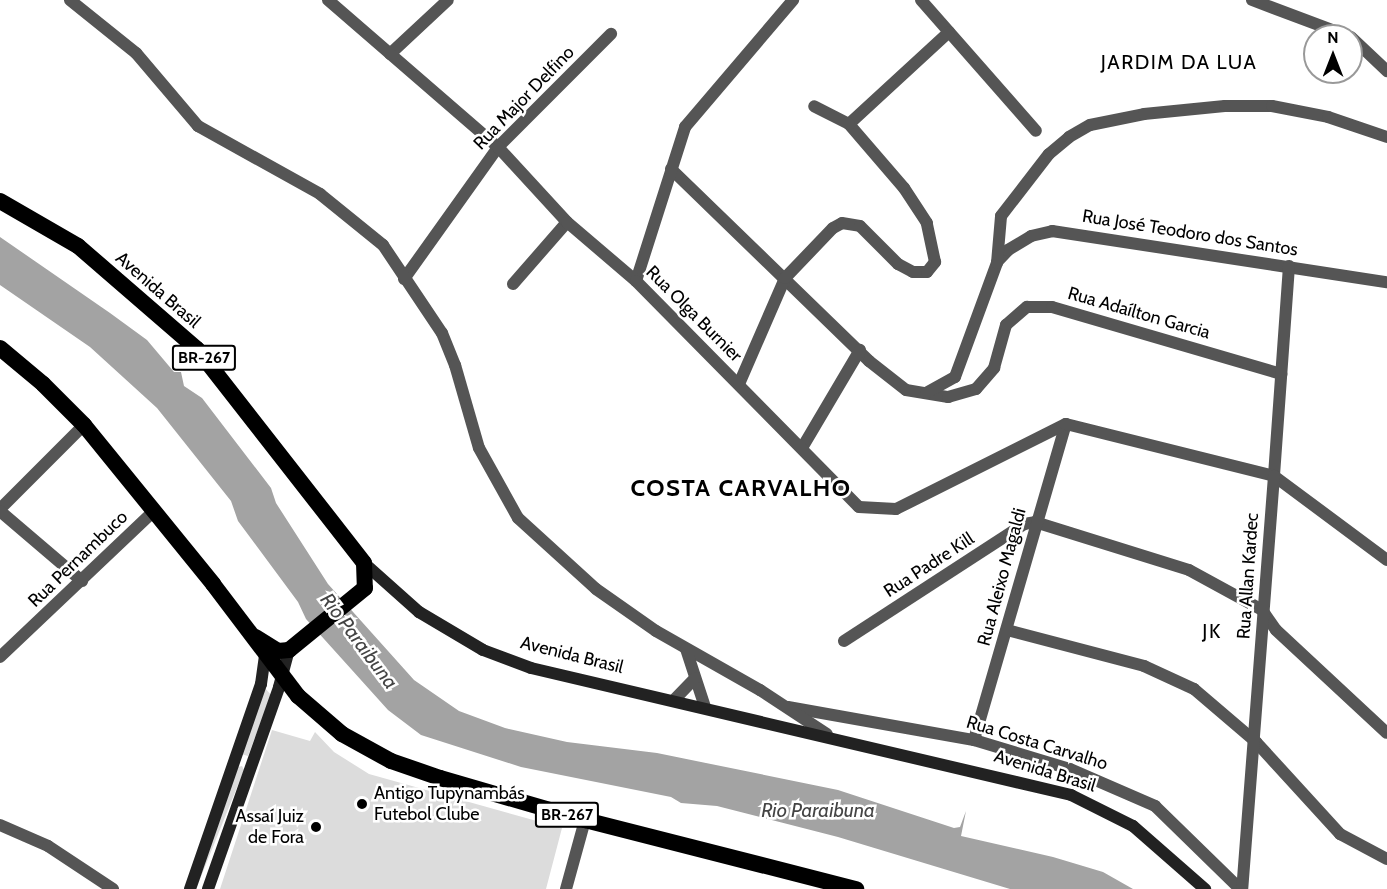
<!DOCTYPE html>
<meta charset="utf-8">
<style>
body{margin:0}
#map{position:relative;width:1387px;height:889px;overflow:hidden;background:#fff;font-family:Cabin,sans-serif}
div>[style]{position:absolute}
[style*='--x']{left:calc(var(--x)*1px);top:calc(var(--y)*1px);width:calc(var(--w)*1px);rotate:calc(var(--a)*1deg)}
.green>*{inset:0;background:#dcdcdc}
.water>*{inset:0;background:#a3a3a3}
.minor>*{height:12px;margin:-6px;padding:0 6px;transform-origin:6px;border-radius:6px;background:#555}
.tertiary>*{height:12px;margin:-6px;padding:0 6px;transform-origin:6px;border-radius:6px;background:#555}
.secondary>*{height:12px;margin:-6px;padding:0 6px;transform-origin:6px;border-radius:6px;background:#222}
.trunk>*{height:16px;margin:-8px;padding:0 8px;transform-origin:8px;border-radius:8px;background:#000}
.dots>*{width:16px;height:16px;translate:-50% -50%;box-sizing:border-box;border:3px solid #fff;border-radius:50%}
span{translate:-50% -50%;white-space:nowrap;text-align:center;line-height:1.15;-webkit-text-stroke:5px #fff;paint-order:stroke}
.shield-label span{padding:2px 4px;background:#fff;border:2px solid;border-radius:4px;-webkit-text-stroke-width:0}
.shield-label{font-size:16px;color:#000;font-weight:700}
.street-label{font-size:18px;color:#000}
.poi-label{font-size:18px;color:#000}
.left{translate:0 -50%;text-align:left}
.right{translate:-100% -50%;text-align:right}
.neighbourhood-label{font-size:20px;color:#000;letter-spacing:1.5px}
.water-label{font-size:20px;color:#444;font-style:italic}
.district-label{font-size:24px;color:#000;font-weight:700;letter-spacing:1.5px}
.north{position:absolute;left:1303px;top:24px;width:60px;height:60px;box-sizing:border-box;background:#fff;border:2px solid #999;border-radius:50%;rotate:0deg;font-size:16px;font-weight:700;line-height:24px;text-align:center;color:#000}
.north::after{content:'';display:block;margin:auto;width:21px;height:27px;background:#000;clip-path:polygon(50% 0,100% 100%,50% 72%,0 100%)}
</style>
<div id="map">
<div class="green">
<div style="clip-path:polygon(265px 688px,271px 695px,248px 756px,241px 754px)"></div>
<div style="clip-path:polygon(272px 730px,310px 741px,315px 732px,334px 752px,369px 774px,562px 828px,546px 889px,220px 889px)"></div>
<div style="clip-path:polygon(242px 766px,244px 770px,196px 889px,238px 767px)"></div>
</div>
<div class="water">
<div style="clip-path:polygon(0 237px,110px 313px,147px 340px,174px 372px,181px 372px,184px 386px,202px 398px,271px 488px,276px 503px,328px 584px,414px 680px,459px 711px,505px 728px,567px 742px,657px 753px,838px 790px,954px 828px,960px 827px,966px 811px,961px 836px,1053px 857px,1103px 872px,1133px 889px,1010px 889px,838px 837px,717px 806px,681px 803px,671px 797px,521px 767px,421px 735px,388px 710px,306px 619px,298px 602px,238px 521px,231px 501px,157px 408px,90px 347px,0 285px)"></div>
</div>
<div class="minor">
<div style="--x:921;--y:0;--w:174;--a:48.7"></div>
<div style="--x:1252;--y:0;--w:103;--a:20.6"></div>
<div style="--x:1351;--y:37;--w:50;--a:43.4"></div>
<div style="--x:390;--y:54;--w:79;--a:-43"></div>
<div style="--x:849;--y:124;--w:136;--a:-42.6"></div>
<div style="--x:671;--y:169;--w:276;--a:44.1"></div>
<div style="--x:869;--y:361;--w:47;--a:38.1"></div>
<div style="--x:906;--y:390;--w:43;--a:9.5"></div>
<div style="--x:948;--y:397;--w:29;--a:-16"></div>
<div style="--x:976;--y:389;--w:28;--a:-49"></div>
<div style="--x:994;--y:368;--w:45;--a:-74.4"></div>
<div style="--x:1006;--y:325;--w:28;--a:-41"></div>
<div style="--x:1027;--y:307;--w:25;--a:0"></div>
<div style="--x:1052;--y:307;--w:239;--a:16.3"></div>
<div style="--x:997;--y:262;--w:16;--a:-47"></div>
<div style="--x:1008;--y:250;--w:27;--a:-31"></div>
<div style="--x:1031;--y:236;--w:22;--a:-13"></div>
<div style="--x:1052;--y:231;--w:339;--a:8.7"></div>
<div style="--x:1289;--y:266;--w:211;--a:94.1"></div>
<div style="--x:1274;--y:476;--w:141;--a:36.6"></div>
<div style="--x:404;--y:279;--w:162;--a:-54.5"></div>
<div style="--x:498;--y:147;--w:160;--a:-45"></div>
<div style="--x:636;--y:281;--w:162;--a:-72.3"></div>
<div style="--x:685;--y:127;--w:167;--a:-49.6"></div>
<div style="--x:513;--y:284;--w:82;--a:-48.9"></div>
<div style="--x:739;--y:384;--w:116;--a:-66.5"></div>
<div style="--x:785;--y:278;--w:69;--a:-46.2"></div>
<div style="--x:833;--y:228;--w:10;--a:-29"></div>
<div style="--x:842;--y:223;--w:18;--a:9"></div>
<div style="--x:860;--y:226;--w:54;--a:45"></div>
<div style="--x:898;--y:264;--w:17;--a:28"></div>
<div style="--x:913;--y:272;--w:14;--a:0"></div>
<div style="--x:927;--y:272;--w:13;--a:-51"></div>
<div style="--x:935;--y:262;--w:40;--a:-102"></div>
<div style="--x:927;--y:223;--w:42;--a:-123.3"></div>
<div style="--x:904;--y:188;--w:84;--a:-130.7"></div>
<div style="--x:849;--y:124;--w:39;--a:-153"></div>
<div style="--x:926;--y:393;--w:33;--a:-29"></div>
<div style="--x:955;--y:377;--w:121;--a:-69.8"></div>
<div style="--x:997;--y:263;--w:47;--a:-85.1"></div>
<div style="--x:1001;--y:216;--w:78;--a:-52.3"></div>
<div style="--x:1049;--y:154;--w:26;--a:-40"></div>
<div style="--x:1069;--y:137;--w:24;--a:-30"></div>
<div style="--x:1090;--y:125;--w:55;--a:-11.5"></div>
<div style="--x:1144;--y:114;--w:81;--a:-5.6"></div>
<div style="--x:1225;--y:106;--w:47;--a:0"></div>
<div style="--x:1272;--y:106;--w:57;--a:11.1"></div>
<div style="--x:1328;--y:117;--w:62;--a:18.7"></div>
<div style="--x:802;--y:448;--w:114;--a:-59.4"></div>
<div style="--x:0;--y:509;--w:119;--a:-45"></div>
<div style="--x:0;--y:511;--w:108;--a:40.5"></div>
<div style="--x:1007;--y:630;--w:142;--a:14.7"></div>
<div style="--x:1144;--y:666;--w:55;--a:24.7"></div>
<div style="--x:1194;--y:689;--w:82;--a:40.5"></div>
<div style="--x:1256;--y:742;--w:125;--a:47.6"></div>
<div style="--x:1340;--y:834;--w:53;--a:28"></div>
<div style="--x:844;--y:641;--w:215;--a:-33"></div>
<div style="--x:1024;--y:524;--w:11;--a:-10"></div>
<div style="--x:1035;--y:522;--w:161;--a:17.3"></div>
<div style="--x:1189;--y:570;--w:83;--a:28.7"></div>
<div style="--x:1262;--y:610;--w:24;--a:55"></div>
<div style="--x:1276;--y:630;--w:151;--a:42.9"></div>
<div style="--x:0;--y:657;--w:212;--a:-43.5"></div>
<div style="--x:788;--y:707;--w:189;--a:10.1"></div>
<div style="--x:974;--y:740;--w:100;--a:16.8"></div>
<div style="--x:1070;--y:769;--w:93;--a:23.5"></div>
<div style="--x:1155;--y:806;--w:119;--a:44.3"></div>
<div style="--x:974;--y:740;--w:329;--a:-73.8"></div>
<div style="--x:0;--y:825;--w:52;--a:23.6"></div>
<div style="--x:48;--y:846;--w:78;--a:33.5"></div>
<div style="--x:566;--y:889;--w:72;--a:-74.6"></div>
</div>
<div class="tertiary">
<div style="--x:70;--y:0;--w:85;--a:38.8"></div>
<div style="--x:136;--y:53;--w:96;--a:49.7"></div>
<div style="--x:198;--y:126;--w:140;--a:29.1"></div>
<div style="--x:320;--y:194;--w:81;--a:39"></div>
<div style="--x:383;--y:245;--w:106;--a:56.2"></div>
<div style="--x:442;--y:333;--w:35;--a:68"></div>
<div style="--x:455;--y:365;--w:86;--a:73.9"></div>
<div style="--x:479;--y:448;--w:80;--a:60.9"></div>
<div style="--x:518;--y:518;--w:105;--a:42.3"></div>
<div style="--x:596;--y:589;--w:73;--a:35"></div>
<div style="--x:656;--y:631;--w:120;--a:29.6"></div>
<div style="--x:760;--y:690;--w:80;--a:33.3"></div>
<div style="--x:328;--y:0;--w:225;--a:40.9"></div>
<div style="--x:498;--y:147;--w:102;--a:47.4"></div>
<div style="--x:567;--y:222;--w:91;--a:40.5"></div>
<div style="--x:636;--y:281;--w:317;--a:45.4"></div>
<div style="--x:859;--y:507;--w:37;--a:3"></div>
<div style="--x:896;--y:509;--w:190;--a:-26.6"></div>
<div style="--x:1066;--y:424;--w:214;--a:14"></div>
<div style="--x:1274;--y:476;--w:414;--a:94.4"></div>
<div style="--x:686;--y:649;--w:61;--a:71.9"></div>
<div style="--x:674;--y:700;--w:30;--a:-46"></div>
</div>
<div class="secondary">
<div style="--x:364;--y:563;--w:74;--a:41.7"></div>
<div style="--x:419;--y:612;--w:74;--a:30.7"></div>
<div style="--x:483;--y:650;--w:51;--a:20.6"></div>
<div style="--x:531;--y:668;--w:555;--a:13.23"></div>
<div style="--x:1071;--y:795;--w:69;--a:26.6"></div>
<div style="--x:1133;--y:826;--w:96;--a:41.2"></div>
<div style="--x:190;--y:889;--w:217;--a:-70.9"></div>
<div style="--x:261;--y:684;--w:28;--a:-82"></div>
<div style="--x:208;--y:889;--w:214;--a:-70.6"></div>
<div style="--x:279;--y:687;--w:38;--a:-75"></div>
</div>
<div class="trunk">
<div style="--x:0;--y:201;--w:90;--a:30"></div>
<div style="--x:78;--y:246;--w:157;--a:40.9"></div>
<div style="--x:197;--y:349;--w:271;--a:52"></div>
<div style="--x:364;--y:563;--w:25;--a:88"></div>
<div style="--x:365;--y:588;--w:98;--a:140.8"></div>
<div style="--x:289;--y:650;--w:11;--a:175"></div>
<div style="--x:278;--y:651;--w:26;--a:-148"></div>
<div style="--x:0;--y:348;--w:56;--a:39.9"></div>
<div style="--x:43;--y:384;--w:58;--a:45"></div>
<div style="--x:84;--y:425;--w:205;--a:50.9"></div>
<div style="--x:213;--y:584;--w:141;--a:52.8"></div>
<div style="--x:298;--y:696;--w:58;--a:40.8"></div>
<div style="--x:342;--y:734;--w:56;--a:28.9"></div>
<div style="--x:391;--y:761;--w:52;--a:19.1"></div>
<div style="--x:440;--y:778;--w:151;--a:16.2"></div>
<div style="--x:585;--y:820;--w:280;--a:14.3"></div>
</div>
<div class="dots">
<div style="left:362px;top:804px;background:#000"></div>
<div style="left:316px;top:827px;background:#000"></div>
</div>
<div class="shield-label">
<span style="left:204px;top:358px">BR-267</span>
<span style="left:567px;top:815px">BR-267</span>
</div>
<div class="street-label">
<span style="left:524px;top:98px;rotate:-46deg">Rua Major Delfino</span>
<span style="left:1190px;top:233px;rotate:9deg">Rua José Teodoro dos Santos</span>
<span style="left:158px;top:290px;rotate:41deg">Avenida Brasil</span>
<span style="left:1139px;top:313px;rotate:16deg">Rua Adaílton Garcia</span>
<span style="left:694px;top:314px;rotate:45deg">Rua Olga Burnier</span>
<span style="left:78px;top:559px;rotate:-44deg">Rua Pernambuco</span>
<span style="left:929px;top:565px;rotate:-33deg">Rua Padre Kill</span>
<span style="left:1248px;top:576px;rotate:-86deg">Rua Allan Kardec</span>
<span style="left:1002px;top:577px;rotate:-75deg">Rua Aleixo Magaldi</span>
<span style="left:572px;top:655px;rotate:14deg">Avenida Brasil</span>
<span style="left:1037px;top:743px;rotate:17deg">Rua Costa Carvalho</span>
<span style="left:1045px;top:771px;rotate:17deg">Avenida Brasil</span>
</div>
<div class="poi-label">
<span class="left" style="left:374px;top:804px">Antigo Tupynambás<br>Futebol Clube</span>
<span class="right" style="left:304px;top:827px">Assaí Juiz<br>de Fora</span>
</div>
<div class="neighbourhood-label">
<span style="left:1179px;top:62px">JARDIM DA LUA</span>
<span style="left:1212px;top:631px">JK</span>
</div>
<div class="water-label">
<span style="left:359px;top:641px;rotate:53deg">Rio Paraibuna</span>
<span style="left:818px;top:810px">Rio Paraibuna</span>
</div>
<div class="district-label">
<span style="left:741px;top:488px">COSTA CARVALHO</span>
</div>
<div class="north">N</div>
</div>
